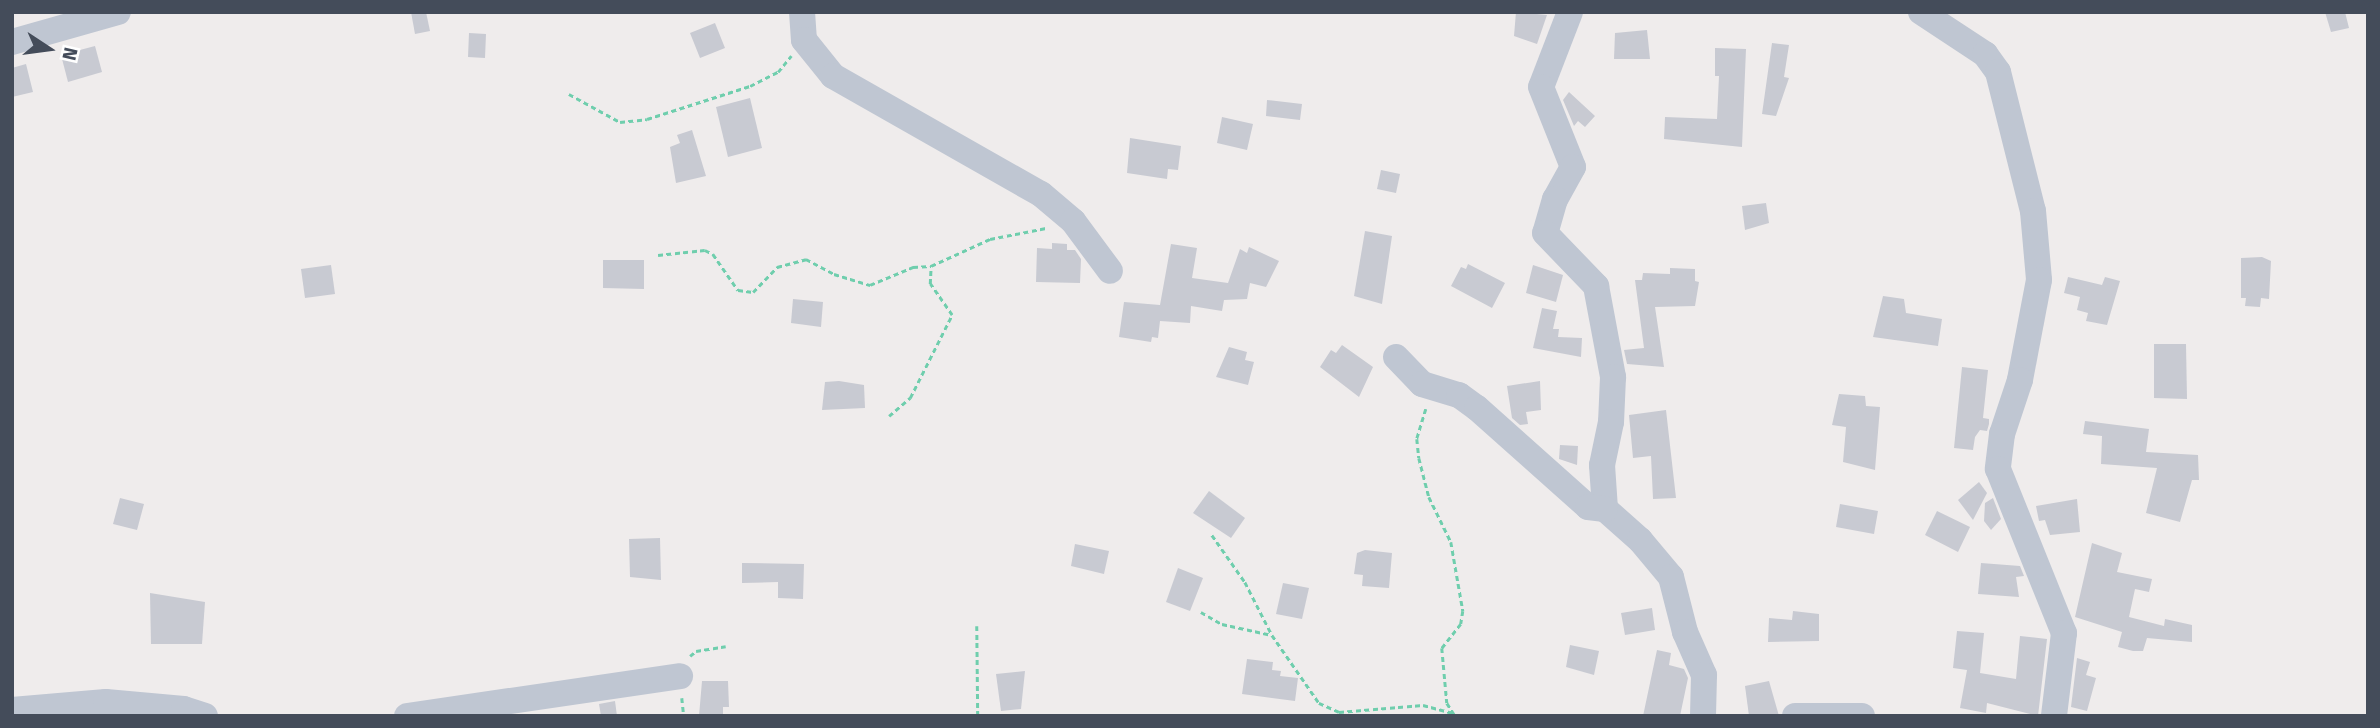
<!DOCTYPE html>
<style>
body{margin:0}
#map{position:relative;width:2380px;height:728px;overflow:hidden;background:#efecec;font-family:"Fira Sans",sans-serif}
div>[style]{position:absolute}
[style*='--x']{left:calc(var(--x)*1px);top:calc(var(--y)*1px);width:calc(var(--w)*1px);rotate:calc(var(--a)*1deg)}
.building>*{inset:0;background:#c8cad2}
.path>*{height:2.5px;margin-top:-1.25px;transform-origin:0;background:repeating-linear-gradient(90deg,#6fcead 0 5px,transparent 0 8.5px)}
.minor>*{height:26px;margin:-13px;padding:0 13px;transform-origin:13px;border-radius:13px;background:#bfc6d2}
span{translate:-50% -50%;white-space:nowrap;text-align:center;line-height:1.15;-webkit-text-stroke:6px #fff;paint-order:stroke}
.frame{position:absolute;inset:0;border:14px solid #444c5a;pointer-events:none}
.north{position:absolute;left:14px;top:14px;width:70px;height:70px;-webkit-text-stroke:5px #fff;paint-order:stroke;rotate:103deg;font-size:19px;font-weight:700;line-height:28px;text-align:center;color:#444c5a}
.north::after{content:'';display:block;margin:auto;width:24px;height:32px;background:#444c5a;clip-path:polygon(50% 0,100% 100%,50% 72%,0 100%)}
</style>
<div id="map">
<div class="building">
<div style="clip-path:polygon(411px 12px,426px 12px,430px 31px,415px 34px)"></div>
<div style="clip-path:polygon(1516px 12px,1547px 15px,1537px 44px,1514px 36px)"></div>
<div style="clip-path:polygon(2325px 12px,2345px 12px,2349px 28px,2331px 32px)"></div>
<div style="clip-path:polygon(715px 23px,725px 48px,700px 58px,690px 33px)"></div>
<div style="clip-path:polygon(1647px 30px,1650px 59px,1614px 59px,1615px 33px)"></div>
<div style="clip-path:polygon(469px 33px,486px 34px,485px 58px,468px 57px)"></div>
<div style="clip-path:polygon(1772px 43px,1789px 45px,1784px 77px,1789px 78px,1776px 116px,1762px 114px)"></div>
<div style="clip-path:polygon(95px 46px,102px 72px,68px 82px,61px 55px)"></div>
<div style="clip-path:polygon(1715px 48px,1746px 49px,1742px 147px,1664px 139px,1665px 117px,1717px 119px,1719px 76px,1715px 76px)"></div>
<div style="clip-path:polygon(26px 64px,33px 92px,12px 97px,12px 68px)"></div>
<div style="clip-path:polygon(1569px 92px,1595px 116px,1585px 127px,1578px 121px,1574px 126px,1563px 100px)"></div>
<div style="clip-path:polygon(750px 98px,762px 148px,728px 157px,716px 107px)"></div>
<div style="clip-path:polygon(1267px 100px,1302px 104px,1300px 120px,1266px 116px)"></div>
<div style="clip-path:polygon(1222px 117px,1253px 124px,1247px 150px,1217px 143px)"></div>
<div style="clip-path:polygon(692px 130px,706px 176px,676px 183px,670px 147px,680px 143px,677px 135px)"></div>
<div style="clip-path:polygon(1130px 138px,1181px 146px,1178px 170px,1168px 169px,1167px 179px,1127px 173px)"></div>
<div style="clip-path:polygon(1381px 170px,1400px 174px,1396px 193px,1377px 189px)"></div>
<div style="clip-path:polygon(1766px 203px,1769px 223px,1745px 230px,1742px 206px)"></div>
<div style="clip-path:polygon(1365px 231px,1392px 236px,1382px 304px,1354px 296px)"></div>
<div style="clip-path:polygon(1052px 243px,1067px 244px,1067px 250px,1075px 250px,1081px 259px,1080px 283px,1036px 282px,1037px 248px,1052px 249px)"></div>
<div style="clip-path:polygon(1171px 244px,1197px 248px,1192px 278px,1228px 283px,1240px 249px,1247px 253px,1249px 247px,1279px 261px,1266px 287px,1250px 283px,1247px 299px,1224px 300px,1222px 311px,1191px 306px,1190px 323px,1160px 321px,1158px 338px,1152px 337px,1151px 342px,1119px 337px,1124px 302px,1160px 305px)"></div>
<div style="clip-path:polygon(2262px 257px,2271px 261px,2269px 299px,2261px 298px,2260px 307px,2245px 306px,2246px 298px,2241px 298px,2241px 258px)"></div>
<div style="clip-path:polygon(603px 260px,644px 260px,644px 289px,603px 288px)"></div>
<div style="clip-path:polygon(1468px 264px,1505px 283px,1492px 308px,1451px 286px,1461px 267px,1466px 269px)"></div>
<div style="clip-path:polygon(331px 265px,335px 294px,305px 298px,301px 269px)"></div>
<div style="clip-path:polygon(1533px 265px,1563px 275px,1556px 302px,1526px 293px)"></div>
<div style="clip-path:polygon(1670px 268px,1695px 269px,1695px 281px,1699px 282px,1695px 306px,1655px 307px,1664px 367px,1627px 364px,1624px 350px,1644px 348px,1635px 280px,1642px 280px,1643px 273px,1670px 274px)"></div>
<div style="clip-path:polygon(2068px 277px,2102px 285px,2105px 277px,2120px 281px,2107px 325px,2086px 321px,2088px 313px,2077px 310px,2080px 297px,2064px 293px)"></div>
<div style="clip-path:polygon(1883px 296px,1904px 299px,1906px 313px,1942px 319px,1938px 346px,1873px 337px)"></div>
<div style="clip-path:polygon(793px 299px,823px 302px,821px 327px,791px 323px)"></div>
<div style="clip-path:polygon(1542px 308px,1557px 311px,1553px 329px,1559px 329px,1558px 337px,1582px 338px,1581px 357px,1533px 348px)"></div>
<div style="clip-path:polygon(2154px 344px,2186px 344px,2187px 399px,2154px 398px)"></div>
<div style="clip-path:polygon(1342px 345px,1373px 367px,1359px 397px,1320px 367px,1331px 350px,1336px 353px)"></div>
<div style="clip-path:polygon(1229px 347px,1247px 352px,1245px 360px,1254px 362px,1248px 385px,1216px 377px)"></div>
<div style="clip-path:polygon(1962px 367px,1988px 370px,1983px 418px,1989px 419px,1989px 424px,1987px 431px,1980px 430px,1975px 437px,1973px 450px,1954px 448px)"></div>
<div style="clip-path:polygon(839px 381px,864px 385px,865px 408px,822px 410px,825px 382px)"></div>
<div style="clip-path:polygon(1540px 381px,1541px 410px,1526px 412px,1528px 424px,1520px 425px,1512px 418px,1507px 386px)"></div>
<div style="clip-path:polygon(1839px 394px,1865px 396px,1866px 406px,1880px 407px,1875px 470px,1843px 462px,1846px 427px,1832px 425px)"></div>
<div style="clip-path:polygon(1666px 410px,1676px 498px,1653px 499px,1651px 456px,1633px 458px,1629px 415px)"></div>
<div style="clip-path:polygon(2085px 421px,2149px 429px,2146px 452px,2198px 455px,2199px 480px,2192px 480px,2180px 522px,2146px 513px,2157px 468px,2101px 464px,2102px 436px,2083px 434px)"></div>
<div style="clip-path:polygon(1560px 445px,1578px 446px,1577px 465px,1559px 459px)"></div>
<div style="clip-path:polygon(1979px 482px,1987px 493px,1973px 520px,1958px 500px)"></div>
<div style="clip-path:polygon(1209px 491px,1245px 518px,1231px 538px,1193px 513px)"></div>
<div style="clip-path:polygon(120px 498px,144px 504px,137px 530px,113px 524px)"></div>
<div style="clip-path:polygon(1993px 498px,2001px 519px,1991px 530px,1984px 521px,1985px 503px)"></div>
<div style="clip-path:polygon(2077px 499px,2080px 532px,2050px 535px,2045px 520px,2039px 521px,2036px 506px)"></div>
<div style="clip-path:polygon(1840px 504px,1878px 511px,1874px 534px,1836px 527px)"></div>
<div style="clip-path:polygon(1937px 511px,1970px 527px,1958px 552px,1925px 535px)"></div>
<div style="clip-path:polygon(660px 538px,661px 580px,630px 577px,629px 539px)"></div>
<div style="clip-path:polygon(2092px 543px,2122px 553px,2117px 572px,2152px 579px,2149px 592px,2135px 589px,2129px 617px,2164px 626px,2165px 619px,2192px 625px,2192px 642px,2147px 638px,2143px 651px,2133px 651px,2118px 647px,2122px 632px,2075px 617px)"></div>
<div style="clip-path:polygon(1075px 544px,1109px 551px,1104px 574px,1071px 566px)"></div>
<div style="clip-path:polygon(1365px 550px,1392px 553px,1389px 588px,1362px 586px,1363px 575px,1354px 574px,1357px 553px)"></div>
<div style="clip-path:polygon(742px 563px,804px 564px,803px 599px,778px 598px,778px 582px,742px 583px)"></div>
<div style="clip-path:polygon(1981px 563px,2020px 566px,2024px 576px,2016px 577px,2019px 597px,1978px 594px)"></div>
<div style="clip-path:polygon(1178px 568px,1203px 578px,1190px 611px,1166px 602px)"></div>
<div style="clip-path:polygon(1283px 583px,1309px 588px,1302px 619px,1276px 614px)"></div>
<div style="clip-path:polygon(150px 593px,205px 602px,202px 644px,151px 644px)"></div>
<div style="clip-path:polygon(1652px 608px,1655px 630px,1625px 635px,1621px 613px)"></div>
<div style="clip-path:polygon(1793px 611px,1819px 614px,1819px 641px,1768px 642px,1769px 618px,1792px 620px)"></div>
<div style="clip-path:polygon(1957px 631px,1984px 633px,1980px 673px,2016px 679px,2020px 636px,2047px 639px,2038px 716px,1987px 703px,1986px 713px,1960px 708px,1967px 670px,1953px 668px)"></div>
<div style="clip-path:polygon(1570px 645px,1599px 651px,1594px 675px,1566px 667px)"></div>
<div style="clip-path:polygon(1657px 650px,1671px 653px,1669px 665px,1684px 669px,1688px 678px,1680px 716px,1643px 716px)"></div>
<div style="clip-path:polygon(2077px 658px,2090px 662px,2086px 675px,2096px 678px,2087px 711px,2071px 707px)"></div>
<div style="clip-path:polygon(1247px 659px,1273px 662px,1272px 670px,1281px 671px,1280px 676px,1298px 678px,1295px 701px,1242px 694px)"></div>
<div style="clip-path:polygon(1025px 671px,1021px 709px,1001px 711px,996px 674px)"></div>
<div style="clip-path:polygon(702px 681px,728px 681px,729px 707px,723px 707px,723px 716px,699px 716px)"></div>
<div style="clip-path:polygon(1769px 681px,1779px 716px,1749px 716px,1745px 686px)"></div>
<div style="clip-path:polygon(615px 701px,617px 716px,601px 716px,599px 704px)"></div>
</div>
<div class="path">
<div style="--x:569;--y:94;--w:58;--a:28.8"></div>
<div style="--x:620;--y:122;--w:27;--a:-6"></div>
<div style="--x:647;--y:119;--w:108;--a:-17.8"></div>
<div style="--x:750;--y:86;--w:31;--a:-27"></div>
<div style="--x:778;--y:72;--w:21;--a:-51"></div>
<div style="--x:658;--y:255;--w:47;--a:-6.1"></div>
<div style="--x:705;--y:250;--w:9;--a:27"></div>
<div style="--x:713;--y:254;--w:44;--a:55.2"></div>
<div style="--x:738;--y:290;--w:15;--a:8"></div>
<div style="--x:753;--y:292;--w:35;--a:-46"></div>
<div style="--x:777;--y:267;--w:30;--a:-15"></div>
<div style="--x:806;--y:259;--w:32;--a:28"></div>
<div style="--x:834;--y:274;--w:38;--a:17"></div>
<div style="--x:870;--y:285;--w:47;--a:-22.7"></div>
<div style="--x:913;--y:267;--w:18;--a:-3"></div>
<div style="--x:1426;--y:409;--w:31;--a:107"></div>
<div style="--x:1417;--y:439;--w:19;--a:84"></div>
<div style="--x:1419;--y:458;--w:40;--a:75.6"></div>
<div style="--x:1429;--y:497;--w:50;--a:63.9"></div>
<div style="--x:1451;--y:542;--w:70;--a:80.1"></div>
<div style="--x:1463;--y:611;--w:13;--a:99"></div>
<div style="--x:1461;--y:624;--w:31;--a:128"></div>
<div style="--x:1442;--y:648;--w:55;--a:84.8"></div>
<div style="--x:1447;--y:703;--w:15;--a:58"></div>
<div style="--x:889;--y:416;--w:28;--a:-41"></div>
<div style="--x:910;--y:398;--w:93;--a:-63.2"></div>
<div style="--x:952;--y:315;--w:38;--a:-125"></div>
<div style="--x:930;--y:284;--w:18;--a:-87"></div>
<div style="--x:931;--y:266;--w:65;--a:-24.6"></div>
<div style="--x:990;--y:239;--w:57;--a:-11.1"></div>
<div style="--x:1212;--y:535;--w:57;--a:54.9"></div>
<div style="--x:1245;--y:582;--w:59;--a:63"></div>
<div style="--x:1201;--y:612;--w:24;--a:30"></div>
<div style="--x:1222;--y:624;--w:51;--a:12.4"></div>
<div style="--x:1272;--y:635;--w:83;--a:55.3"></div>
<div style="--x:1319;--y:703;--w:22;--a:24"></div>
<div style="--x:1339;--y:712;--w:84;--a:-4.8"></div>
<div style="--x:1423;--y:705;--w:31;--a:15"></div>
<div style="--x:977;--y:626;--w:90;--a:89.4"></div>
<div style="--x:690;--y:656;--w:8;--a:-40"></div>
<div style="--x:696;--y:651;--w:30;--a:-9"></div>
<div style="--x:682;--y:698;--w:18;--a:84"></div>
</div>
<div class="minor">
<div style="--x:802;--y:12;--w:28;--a:86"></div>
<div style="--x:804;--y:40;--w:46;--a:51.1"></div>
<div style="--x:833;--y:76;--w:239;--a:29.6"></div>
<div style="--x:1041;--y:194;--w:42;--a:40.2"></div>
<div style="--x:1073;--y:221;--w:62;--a:53.5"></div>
<div style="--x:1570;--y:12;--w:80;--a:111.1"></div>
<div style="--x:1541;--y:87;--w:86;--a:68.2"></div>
<div style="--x:1573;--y:167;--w:37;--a:119"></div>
<div style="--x:1555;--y:199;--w:35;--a:106"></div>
<div style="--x:1545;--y:233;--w:74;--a:46.1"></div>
<div style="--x:1596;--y:286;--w:93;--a:79.4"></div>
<div style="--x:1613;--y:377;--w:45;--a:92.5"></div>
<div style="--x:1611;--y:422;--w:44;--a:101.8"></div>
<div style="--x:1602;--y:465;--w:44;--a:86.1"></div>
<div style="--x:1605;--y:509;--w:47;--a:41.5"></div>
<div style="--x:1640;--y:540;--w:48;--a:50"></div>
<div style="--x:1671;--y:577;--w:57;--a:75.7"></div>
<div style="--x:1685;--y:632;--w:47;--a:66.2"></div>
<div style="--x:1704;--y:675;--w:41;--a:91.4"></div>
<div style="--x:1921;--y:12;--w:77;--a:33.3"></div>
<div style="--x:1985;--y:54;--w:22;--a:54"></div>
<div style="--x:1998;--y:72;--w:143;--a:75.9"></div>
<div style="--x:2033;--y:211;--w:69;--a:85"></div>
<div style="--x:2039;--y:280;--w:102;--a:100.8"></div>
<div style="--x:2020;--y:380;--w:57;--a:108.4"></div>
<div style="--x:2002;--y:434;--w:35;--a:97"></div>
<div style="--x:1998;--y:469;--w:177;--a:68.1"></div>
<div style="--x:2064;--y:633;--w:84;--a:96.9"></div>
<div style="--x:12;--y:42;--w:110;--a:-15.8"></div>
<div style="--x:1396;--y:357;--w:37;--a:46"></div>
<div style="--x:1422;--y:384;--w:39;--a:17"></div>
<div style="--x:1459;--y:395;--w:22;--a:36"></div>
<div style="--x:1477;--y:408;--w:149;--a:41.7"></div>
<div style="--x:1588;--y:507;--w:17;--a:7"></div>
<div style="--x:12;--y:710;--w:94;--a:-4.9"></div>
<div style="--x:106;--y:702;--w:78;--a:5.1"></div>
<div style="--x:184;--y:709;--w:22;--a:18"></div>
<div style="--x:407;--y:716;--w:276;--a:-8.3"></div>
<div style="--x:1795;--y:716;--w:67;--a:0"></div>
</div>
<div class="frame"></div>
<div class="north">N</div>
</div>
